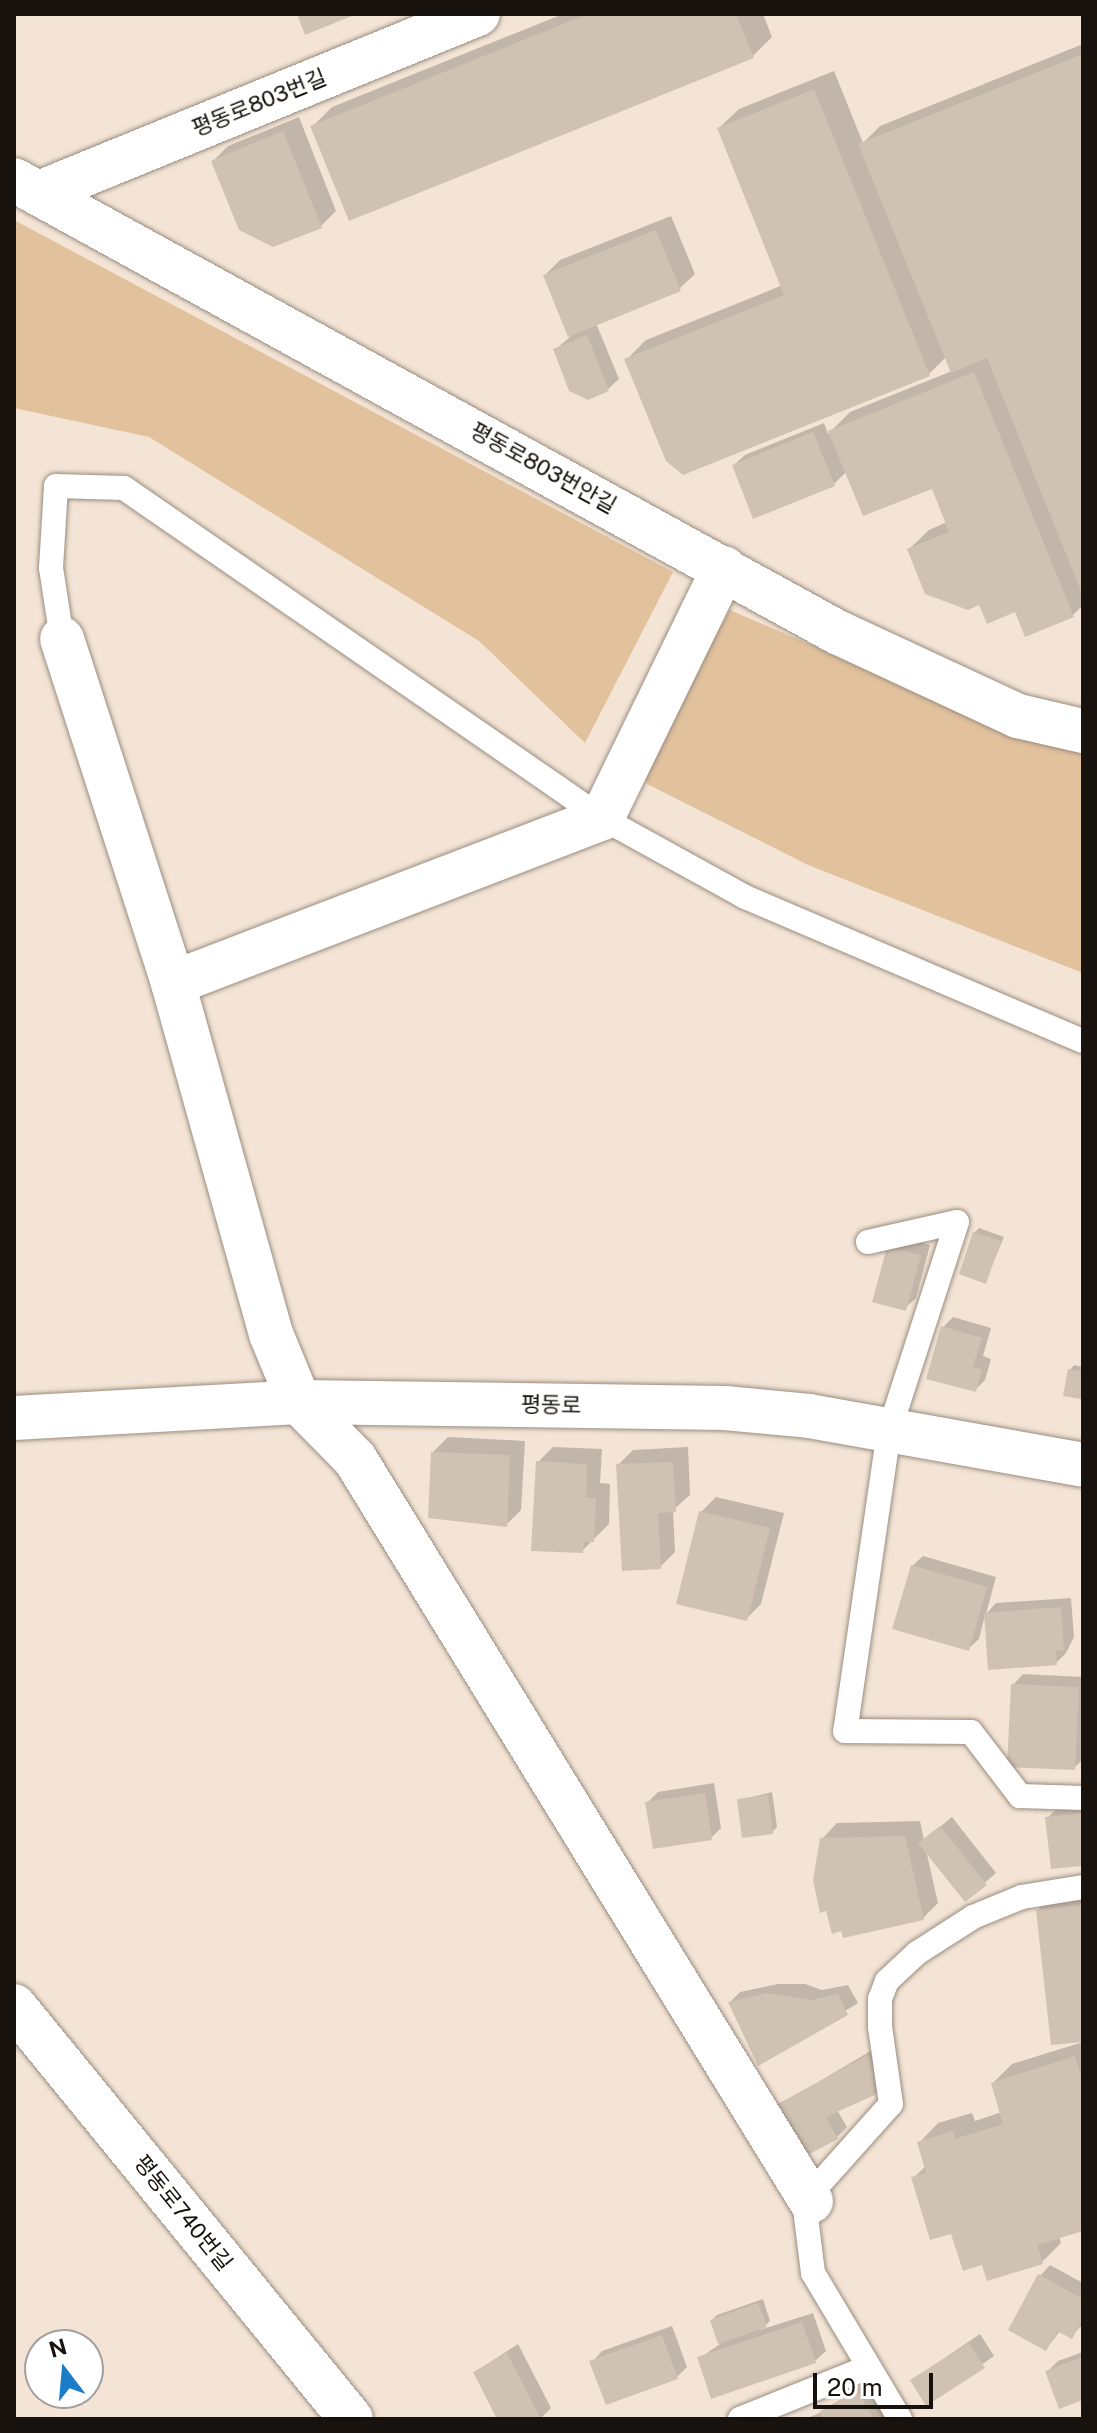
<!DOCTYPE html>
<meta charset="utf-8">
<style>
body{margin:0}
#map{position:relative;width:1097px;height:2433px;overflow:hidden;background:#f3e4d5;font-family:"Public Sans","Noto Sans KR",sans-serif}
div>[style]{position:absolute}
[style*='--x']{left:calc(var(--x)*1px);top:calc(var(--y)*1px);width:calc(var(--w)*1px);rotate:calc(var(--a)*1deg)}
.green>*{inset:0;background:#e2c19d}
.shadow>*{inset:0;background:#0003}
.building>*{inset:0;background:#d0c2b3}
.roads{filter:drop-shadow(0 0 2px #9a8d80) drop-shadow(0 0 2px #9a8d80)}
.service>*{height:24px;margin:-12px;padding:0 12px;transform-origin:12px;border-radius:12px;background:#fff}
.minor>*{height:44px;margin:-22px;padding:0 22px;transform-origin:22px;border-radius:22px;background:#fff}
.tertiary>*{height:44px;margin:-22px;padding:0 22px;transform-origin:22px;border-radius:22px;background:#fff}
.secondary>*{height:44px;margin:-22px;padding:0 22px;transform-origin:22px;border-radius:22px;background:#fff}
span{translate:-50% -50%;white-space:nowrap;text-align:center;line-height:1.15;-webkit-text-stroke:8px #fff;paint-order:stroke}
.street-label{font-size:22px;color:#17120d}
.frame{position:absolute;inset:0;border:16px solid #17120d;pointer-events:none}
.north{position:absolute;left:24px;top:2329px;width:80px;height:80px;box-sizing:border-box;background:#fff;border:2px solid #a2a09e;border-radius:50%;rotate:344deg;font-size:22px;font-weight:700;line-height:32px;text-align:center;color:#17120d}
.north::after{content:'';display:block;margin:auto;width:28px;height:36px;background:#1b7cc8;clip-path:polygon(50% 0,100% 100%,50% 72%,0 100%)}
.scale{position:absolute;left:813px;top:2373px;width:120px;height:36px;box-sizing:border-box;border:4px solid #17120d;border-top:0;padding-left:10px;font-size:24px;line-height:28px;white-space:nowrap;color:#17120d;-webkit-text-stroke:6px #fff;paint-order:stroke}
</style>
<div id="map">
<div class="green">
<div style="clip-path:polygon(14px 220px,673px 572px,585px 743px,479px 641px,149px 437px,14px 408px)"></div>
<div style="clip-path:polygon(730px 610px,1019px 735px,1083px 748px,1083px 973px,808px 865px,647px 784px,642px 762px)"></div>
</div>
<div class="shadow">
<div style="clip-path:polygon(563px 14px,763px 14px,772px 37px,753px 56px,313px 126px,332px 107px)"></div>
<div style="clip-path:polygon(1083px 44px,1083px 605px,1072px 616px,980px 602px,909px 549px,929px 530px,947px 522px,933px 486px,847px 471px,834px 484px,734px 465px,745px 455px,824px 423px,828px 434px,850px 412px,952px 371px,946px 357px,929px 374px,627px 359px,646px 340px,783px 285px,719px 128px,739px 109px,834px 71px,863px 143px,880px 126px)"></div>
<div style="clip-path:polygon(299px 117px,336px 211px,321px 226px,273px 245px,213px 161px,228px 146px)"></div>
<div style="clip-path:polygon(671px 216px,695px 274px,679px 289px,596px 323px,619px 379px,608px 389px,555px 350px,570px 337px,545px 275px,560px 260px)"></div>
<div style="clip-path:polygon(979px 1228px,1004px 1237px,985px 1282px,974px 1233px)"></div>
<div style="clip-path:polygon(900px 1237px,930px 1245px,916px 1298px,905px 1308px,889px 1248px)"></div>
<div style="clip-path:polygon(953px 1317px,991px 1328px,983px 1356px,991px 1359px,985px 1380px,975px 1390px,943px 1327px)"></div>
<div style="clip-path:polygon(1074px 1365px,1083px 1367px,1081px 1397px,1070px 1370px)"></div>
<div style="clip-path:polygon(448px 1437px,525px 1441px,521px 1510px,506px 1525px,433px 1452px)"></div>
<div style="clip-path:polygon(553px 1447px,602px 1449px,600px 1483px,610px 1484px,609px 1524px,582px 1551px,538px 1462px)"></div>
<div style="clip-path:polygon(688px 1447px,690px 1495px,673px 1510px,675px 1552px,660px 1567px,618px 1465px,633px 1450px)"></div>
<div style="clip-path:polygon(716px 1497px,784px 1513px,761px 1604px,746px 1619px,701px 1512px)"></div>
<div style="clip-path:polygon(923px 1556px,996px 1577px,986px 1614px,996px 1603px,1071px 1598px,1074px 1637px,1066px 1653px,1056px 1663px,985px 1615px,979px 1639px,968px 1649px,912px 1566px)"></div>
<div style="clip-path:polygon(1023px 1674px,1083px 1677px,1083px 1759px,1074px 1768px,1013px 1685px)"></div>
<div style="clip-path:polygon(714px 1783px,721px 1828px,711px 1838px,647px 1803px,658px 1792px)"></div>
<div style="clip-path:polygon(772px 1792px,777px 1827px,772px 1832px,739px 1800px)"></div>
<div style="clip-path:polygon(1083px 1805px,1083px 1864px,1047px 1818px,1058px 1808px)"></div>
<div style="clip-path:polygon(952px 1817px,996px 1873px,966px 1899px,926px 1850px,938px 1903px,923px 1918px,822px 1839px,837px 1823px,920px 1821px,924px 1840px)"></div>
<div style="clip-path:polygon(1083px 1883px,1083px 2042px,1038px 1910px,1064px 1885px)"></div>
<div style="clip-path:polygon(778px 1984px,805px 1984px,822px 1990px,848px 1985px,858px 2003px,759px 2064px,730px 2002px,740px 1992px)"></div>
<div style="clip-path:polygon(1083px 2042px,1083px 2229px,1059px 2236px,1061px 2243px,1042px 2262px,984px 2263px,913px 2178px,926px 2166px,919px 2143px,938px 2123px,972px 2113px,975px 2121px,1002px 2112px,993px 2083px,1012px 2064px)"></div>
<div style="clip-path:polygon(879px 2046px,888px 2066px,837px 2110px,847px 2127px,836px 2138px,776px 2107px)"></div>
<div style="clip-path:polygon(1050px 2265px,1083px 2283px,1083px 2324px,1071px 2337px,1060px 2331px,1046px 2349px,1040px 2276px)"></div>
<div style="clip-path:polygon(763px 2299px,770px 2321px,760px 2330px,813px 2313px,826px 2351px,815px 2361px,700px 2358px,720px 2344px,712px 2320px,717px 2315px)"></div>
<div style="clip-path:polygon(672px 2326px,687px 2367px,677px 2377px,592px 2362px,602px 2351px)"></div>
<div style="clip-path:polygon(980px 2334px,994px 2356px,927px 2403px,912px 2380px)"></div>
<div style="clip-path:polygon(518px 2344px,551px 2408px,540px 2419px,499px 2419px,475px 2372px)"></div>
<div style="clip-path:polygon(1083px 2352px,1083px 2398px,1048px 2371px,1058px 2361px)"></div>
<div style="clip-path:polygon(867px 2381px,890px 2419px,805px 2419px,822px 2412px)"></div>
</div>
<div class="building">
<div style="clip-path:polygon(297px 14px,357px 14px,305px 35px)"></div>
<div style="clip-path:polygon(588px 14px,736px 14px,754px 58px,349px 221px,310px 126px)"></div>
<div style="clip-path:polygon(1083px 54px,1083px 596px,987px 358px,951px 373px,858px 144px)"></div>
<div style="clip-path:polygon(814px 89px,930px 376px,683px 475px,666px 461px,624px 359px,784px 295px,717px 128px)"></div>
<div style="clip-path:polygon(283px 131px,322px 228px,273px 247px,239px 230px,211px 161px)"></div>
<div style="clip-path:polygon(656px 230px,681px 291px,568px 337px,543px 275px)"></div>
<div style="clip-path:polygon(587px 335px,609px 391px,588px 400px,569px 391px,553px 349px)"></div>
<div style="clip-path:polygon(974px 372px,1074px 617px,1025px 637px,1015px 612px,987px 624px,979px 605px,968px 610px,925px 594px,907px 549px,949px 532px,932px 489px,863px 516px,828px 431px)"></div>
<div style="clip-path:polygon(813px 432px,835px 486px,753px 519px,732px 465px)"></div>
<div style="clip-path:polygon(973px 1232px,1001px 1241px,986px 1284px,959px 1274px)"></div>
<div style="clip-path:polygon(887px 1247px,921px 1255px,906px 1311px,872px 1302px)"></div>
<div style="clip-path:polygon(941px 1326px,982px 1338px,973px 1367px,982px 1370px,976px 1392px,926px 1379px)"></div>
<div style="clip-path:polygon(1068px 1369px,1083px 1372px,1081px 1399px,1063px 1396px)"></div>
<div style="clip-path:polygon(431px 1452px,510px 1455px,507px 1527px,428px 1518px)"></div>
<div style="clip-path:polygon(536px 1461px,587px 1464px,586px 1498px,596px 1498px,594px 1542px,584px 1542px,583px 1553px,531px 1551px)"></div>
<div style="clip-path:polygon(673px 1462px,676px 1512px,658px 1513px,661px 1569px,622px 1571px,616px 1464px)"></div>
<div style="clip-path:polygon(699px 1511px,770px 1528px,747px 1621px,676px 1604px)"></div>
<div style="clip-path:polygon(911px 1565px,987px 1587px,969px 1651px,892px 1629px)"></div>
<div style="clip-path:polygon(1061px 1607px,1064px 1650px,1056px 1651px,1057px 1665px,988px 1670px,984px 1613px)"></div>
<div style="clip-path:polygon(1011px 1684px,1079px 1687px,1075px 1770px,1007px 1767px)"></div>
<div style="clip-path:polygon(705px 1793px,712px 1840px,653px 1849px,645px 1802px)"></div>
<div style="clip-path:polygon(768px 1795px,773px 1834px,742px 1838px,737px 1799px)"></div>
<div style="clip-path:polygon(1083px 1813px,1083px 1866px,1051px 1869px,1045px 1817px)"></div>
<div style="clip-path:polygon(940px 1826px,987px 1885px,965px 1902px,918px 1843px)"></div>
<div style="clip-path:polygon(905px 1836px,924px 1920px,843px 1938px,841px 1931px,832px 1934px,826px 1911px,820px 1913px,813px 1880px,820px 1838px)"></div>
<div style="clip-path:polygon(1083px 1905px,1083px 2042px,1051px 2045px,1036px 1910px)"></div>
<div style="clip-path:polygon(767px 1993px,811px 2000px,838px 1994px,848px 2015px,758px 2066px,728px 2002px)"></div>
<div style="clip-path:polygon(868px 2055px,879px 2077px,877px 2094px,826px 2117px,838px 2139px,802px 2158px,774px 2106px)"></div>
<div style="clip-path:polygon(1075px 2056px,1083px 2083px,1083px 2231px,1037px 2245px,1043px 2264px,987px 2281px,982px 2265px,963px 2271px,951px 2234px,930px 2240px,911px 2177px,926px 2173px,917px 2142px,953px 2131px,955px 2139px,1003px 2124px,991px 2083px)"></div>
<div style="clip-path:polygon(1038px 2274px,1083px 2299px,1083px 2318px,1072px 2339px,1057px 2331px,1046px 2351px,1008px 2330px)"></div>
<div style="clip-path:polygon(758px 2303px,767px 2327px,718px 2344px,710px 2320px)"></div>
<div style="clip-path:polygon(802px 2322px,816px 2363px,711px 2399px,697px 2357px)"></div>
<div style="clip-path:polygon(662px 2335px,678px 2379px,606px 2405px,589px 2361px)"></div>
<div style="clip-path:polygon(969px 2343px,985px 2368px,926px 2406px,910px 2380px)"></div>
<div style="clip-path:polygon(507px 2353px,541px 2419px,497px 2419px,473px 2372px)"></div>
<div style="clip-path:polygon(1083px 2357px,1083px 2400px,1059px 2409px,1045px 2371px)"></div>
<div style="clip-path:polygon(856px 2390px,874px 2419px,823px 2419px,819px 2412px)"></div>
</div>
<div class="roads">
<div class="service">
<div style="--x:62;--y:639;--w:72;--a:-98.8"></div>
<div style="--x:51;--y:568;--w:82;--a:-86.5"></div>
<div style="--x:56;--y:486;--w:68;--a:1.7"></div>
<div style="--x:124;--y:488;--w:581;--a:34.62"></div>
<div style="--x:602;--y:818;--w:163;--a:28.9"></div>
<div style="--x:745;--y:897;--w:367;--a:23.1"></div>
<div style="--x:868;--y:1242;--w:91;--a:-12.7"></div>
<div style="--x:957;--y:1222;--w:220;--a:108"></div>
<div style="--x:889;--y:1431;--w:303;--a:98.3"></div>
<div style="--x:845;--y:1731;--w:126;--a:0.5"></div>
<div style="--x:971;--y:1732;--w:81;--a:52.6"></div>
<div style="--x:1020;--y:1796;--w:63;--a:1.8"></div>
<div style="--x:740;--y:2419;--w:139;--a:-22"></div>
<div style="--x:900;--y:2419;--w:170;--a:-120.8"></div>
<div style="--x:813;--y:2273;--w:56;--a:-97.1"></div>
<div style="--x:806;--y:2217;--w:28;--a:-73"></div>
<div style="--x:814;--y:2190;--w:115;--a:-48.2"></div>
<div style="--x:891;--y:2104;--w:78;--a:-98.1"></div>
<div style="--x:880;--y:2027;--w:28;--a:-90"></div>
<div style="--x:880;--y:1999;--w:19;--a:-69"></div>
<div style="--x:887;--y:1981;--w:41;--a:-43"></div>
<div style="--x:917;--y:1953;--w:67;--a:-32.7"></div>
<div style="--x:973;--y:1917;--w:53;--a:-22.2"></div>
<div style="--x:1022;--y:1897;--w:62;--a:-9.3"></div>
</div>
<div class="minor">
<div style="--x:39;--y:193;--w:474;--a:-22.2"></div>
<div style="--x:62;--y:639;--w:361;--a:72.1"></div>
<div style="--x:173;--y:983;--w:364;--a:74.4"></div>
<div style="--x:271;--y:1334;--w:74;--a:67.6"></div>
<div style="--x:299;--y:1402;--w:80;--a:45.5"></div>
<div style="--x:355;--y:1459;--w:871;--a:58.43"></div>
<div style="--x:173;--y:983;--w:460;--a:-21"></div>
<div style="--x:602;--y:818;--w:278;--a:-64"></div>
<div style="--x:14;--y:2006;--w:533;--a:50.79"></div>
</div>
<div class="tertiary">
<div style="--x:14;--y:180;--w:939;--a:28.78"></div>
<div style="--x:837;--y:632;--w:200;--a:24.9"></div>
<div style="--x:1018;--y:716;--w:67;--a:13"></div>
</div>
<div class="secondary">
<div style="--x:14;--y:1418;--w:285;--a:-3.2"></div>
<div style="--x:299;--y:1402;--w:426;--a:0.8"></div>
<div style="--x:725;--y:1408;--w:84;--a:5.4"></div>
<div style="--x:809;--y:1416;--w:278;--a:10.1"></div>
</div>
</div>
<div class="street-label">
<span style="left:259px;top:103px;rotate:-22deg">평동로803번길</span>
<span style="left:543px;top:468px;rotate:29deg">평동로803번안길</span>
<span style="left:551px;top:1405px;rotate:1deg">평동로</span>
<span style="left:183px;top:2213px;rotate:51deg">평동로740번길</span>
</div>
<div class="frame"></div>
<div class="north">N</div>
<div class="scale">20 m</div>
</div>
